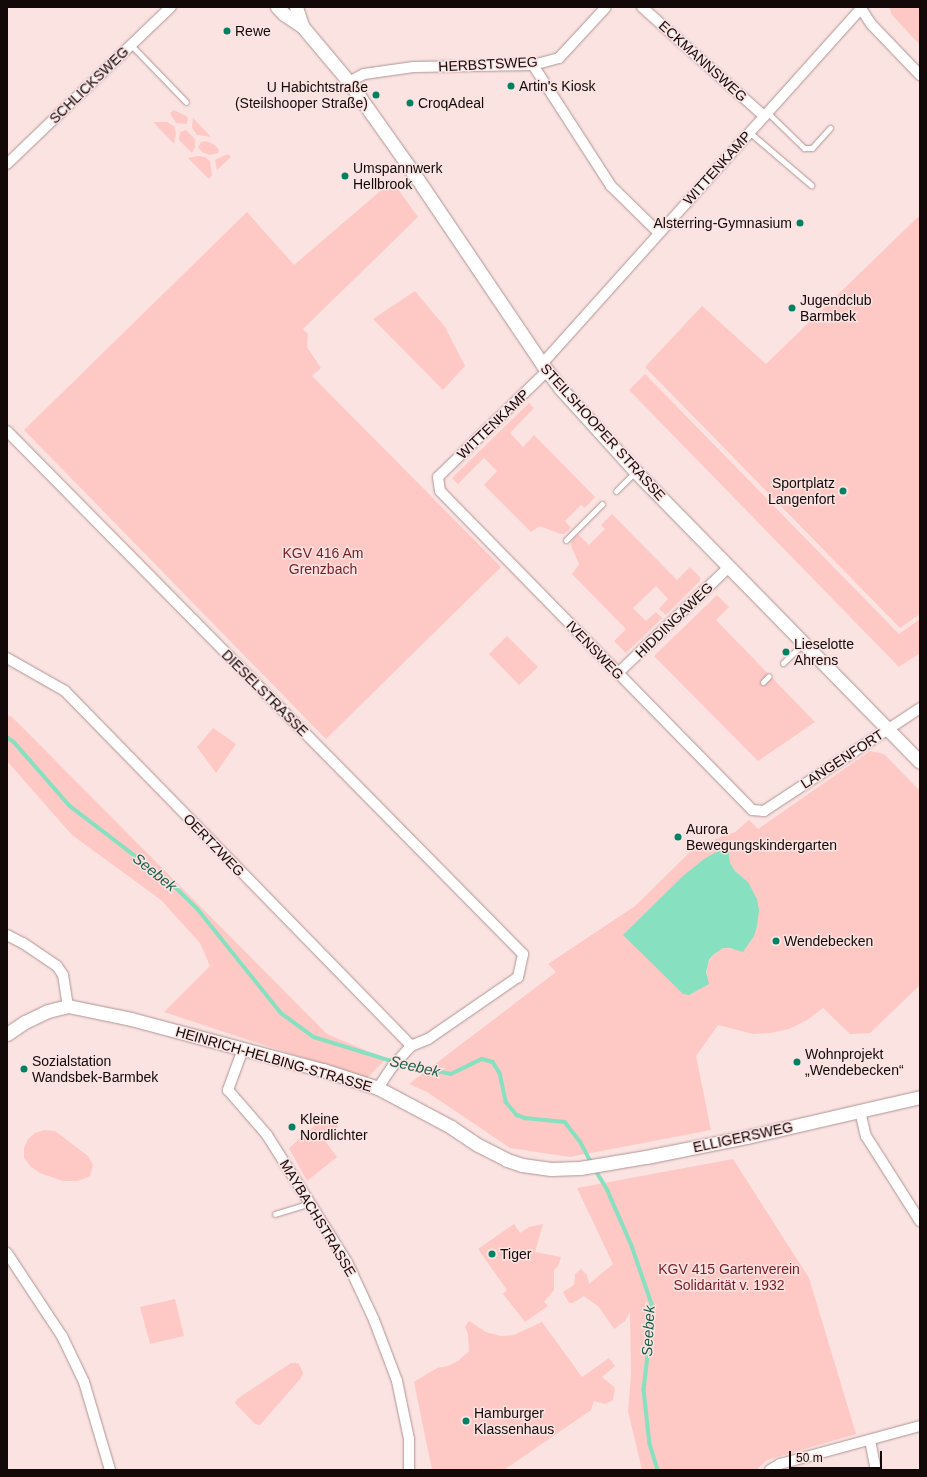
<!DOCTYPE html>
<meta charset="utf-8">
<style>
body{margin:0}
#map{position:relative;width:927px;height:1477px;overflow:hidden;background:#fbe3e2;font-family:Helvetica,sans-serif}
div>[style]{position:absolute}
[style*='--x']{left:calc(var(--x)*1px);top:calc(var(--y)*1px);width:calc(var(--w)*1px);rotate:calc(var(--a)*1deg)}
.green>*{inset:0;background:#fec8c5}
.water>*{inset:0;background:#87e0c0}
.stream>*{height:3.5px;margin:-1.75px;padding:0 1.75px;transform-origin:1.75px;border-radius:1.75px;background:#87e0c0}
.roads{filter:drop-shadow(0 0 1px #af9492) drop-shadow(0 0 1px #af9492)}
.service>*{height:5px;margin:-2.5px;padding:0 2.5px;transform-origin:2.5px;border-radius:2.5px;background:#fff}
.minor>*{height:10px;margin:-5px;padding:0 5px;transform-origin:5px;border-radius:5px;background:#fff}
.tertiary>*{height:13px;margin:-6.5px;padding:0 6.5px;transform-origin:6.5px;border-radius:6.5px;background:#fff}
.dots>*{width:11px;height:11px;translate:-50% -50%;box-sizing:border-box;border:2px solid #fbe3e2;border-radius:50%}
span{translate:-50% -50%;white-space:nowrap;text-align:center;line-height:1.15;-webkit-text-stroke:3px #fbe3e2;paint-order:stroke}
.poi-label{font-size:14px;color:#120908}
.left{translate:0 -50%;text-align:left}
.right{translate:-100% -50%;text-align:right}
.street-label{font-size:14px;color:#120908}
.park-label{font-size:14px;color:#791a22}
.water-label{font-size:15px;color:#175d48;font-style:italic}
.frame{position:absolute;inset:0;border:8px solid #120908;pointer-events:none}
.scale{position:absolute;left:789px;top:1451px;width:93px;height:18px;box-sizing:border-box;border:2px solid #120908;border-top:0;padding-left:5px;font-size:12px;line-height:14px;white-space:nowrap;color:#120908;-webkit-text-stroke:3px #fbe3e2;paint-order:stroke}
</style>
<div id="map">
<div class="green">
<div style="clip-path:polygon(889px 7px,920px 7px,920px 45px,892px 15px)"></div>
<div style="clip-path:polygon(174px 110px,188px 117px,187px 124px,176px 123px,170px 113px)"></div>
<div style="clip-path:polygon(193px 118px,211px 137px,197px 135px,192px 128px)"></div>
<div style="clip-path:polygon(153px 122px,167px 122px,174px 126px,176px 133px,174px 144px)"></div>
<div style="clip-path:polygon(186px 130px,195px 139px,195px 147px,192px 153px,179px 140px,180px 132px)"></div>
<div style="clip-path:polygon(201px 142px,206px 141px,215px 145px,219px 150px,218px 153px,209px 155px,202px 152px,198px 147px)"></div>
<div style="clip-path:polygon(228px 154px,231px 157px,217px 170px,215px 160px)"></div>
<div style="clip-path:polygon(198px 156px,205px 157px,210px 161px,212px 175px,209px 179px,188px 158px)"></div>
<div style="clip-path:polygon(392px 181px,418px 217px,303px 329px,308px 334px,307px 347px,321px 368px,312px 376px,501px 567px,326px 739px,24px 430px,247px 212px,294px 265px)"></div>
<div style="clip-path:polygon(920px 215px,920px 614px,900px 628px,645px 367px,702px 306px,766px 364px)"></div>
<div style="clip-path:polygon(415px 291px,445px 327px,465px 366px,443px 390px,373px 319px)"></div>
<div style="clip-path:polygon(645px 374px,899px 634px,920px 619px,920px 653px,899px 667px,629px 390px)"></div>
<div style="clip-path:polygon(529px 403px,534px 408px,510px 433px,523px 447px,534px 435px,595px 497px,585px 508px,581px 505px,565px 521px,571px 528px,564px 534px,560px 534px,540px 526px,531px 532px,484px 485px,497px 471px,484px 458px,458px 484px,452px 478px)"></div>
<div style="clip-path:polygon(612px 514px,677px 580px,690px 567px,700px 577px,700px 581px,666px 615px,659px 609px,668px 599px,656px 586px,633px 608px,646px 621px,656px 612px,662px 618px,626px 653px,614px 641px,626px 629px,572px 574px,579px 564px,571px 546px,571px 542px,578px 534px,589px 545px,605px 529px,601px 525px)"></div>
<div style="clip-path:polygon(717px 595px,729px 607px,716px 620px,815px 722px,758px 761px,654px 656px)"></div>
<div style="clip-path:polygon(507px 636px,538px 667px,519px 685px,489px 654px)"></div>
<div style="clip-path:polygon(7px 715px,12px 717px,327px 1034px,386px 1059px,366px 1079px,164px 1012px,210px 966px,200px 943px,161px 900px,72px 835px,7px 761px)"></div>
<div style="clip-path:polygon(213px 728px,236px 744px,216px 773px,197px 747px)"></div>
<div style="clip-path:polygon(evenodd,870px 751px,884px 754px,920px 791px,920px 985px,870px 1033px,850px 1034px,823px 1008px,807px 1020px,789px 1029px,770px 1033px,753px 1034px,718px 1025px,696px 1056px,711px 1130px,570px 1157px,510px 1148px,427px 1092px,409px 1084px,556px 972px,548px 964px,635px 906px,695px 847px,735px 832px,749px 820px,758px 829px,870px 751px,717px 851px,729px 855px,730px 863px,735px 871px,748px 882px,737px 949px,723px 948px,713px 955px,706px 966px,707px 978px,684px 875px,717px 851px)"></div>
<div style="clip-path:polygon(328px 1114px,338px 1126px,326px 1142px,337px 1157px,307px 1181px,289px 1148px)"></div>
<div style="clip-path:polygon(45px 1130px,55px 1131px,88px 1156px,93px 1165px,90px 1176px,78px 1181px,63px 1181px,40px 1173px,31px 1167px,24px 1158px,24px 1148px,28px 1139px,35px 1133px)"></div>
<div style="clip-path:polygon(733px 1159px,809px 1278px,856px 1434px,767px 1460px,756px 1470px,642px 1470px,628px 1411px,631px 1375px,630px 1312px,625px 1321px,614px 1329px,599px 1307px,584px 1296px,573px 1303px,569px 1303px,563px 1292px,574px 1285px,575px 1274px,581px 1269px,587px 1275px,589px 1284px,613px 1264px,577px 1188px)"></div>
<div style="clip-path:polygon(514px 1224px,520px 1233px,529px 1227px,543px 1224px,535px 1252px,561px 1257px,558px 1266px,554px 1270px,554px 1290px,544px 1302px,548px 1306px,525px 1322px,503px 1294px,507px 1290px,478px 1249px)"></div>
<div style="clip-path:polygon(175px 1299px,184px 1336px,150px 1344px,140px 1307px)"></div>
<div style="clip-path:polygon(469px 1321px,486px 1332px,501px 1336px,514px 1335px,542px 1322px,582px 1377px,609px 1358px,615px 1366px,602px 1377px,614px 1387px,615px 1390px,613px 1400px,605px 1404px,594px 1401px,591px 1410px,504px 1470px,432px 1470px,414px 1382px,437px 1368px,448px 1366px,458px 1361px,469px 1351px,468px 1334px,465px 1327px)"></div>
<div style="clip-path:polygon(291px 1363px,298px 1363px,301px 1368px,303px 1373px,301px 1378px,260px 1425px,255px 1424px,235px 1403px,237px 1399px)"></div>
</div>
<div class="water">
<div style="clip-path:polygon(728px 845px,730px 863px,735px 871px,748px 882px,757px 899px,759px 910px,757px 926px,754px 936px,743px 952px,730px 948px,723px 948px,713px 955px,709px 960px,706px 972px,709px 984px,689px 995px,683px 994px,623px 935px,684px 875px,704px 859px)"></div>
</div>
<div class="stream">
<div style="--x:7;--y:737;--w:9;--a:36"></div>
<div style="--x:14;--y:742;--w:85;--a:48.8"></div>
<div style="--x:70;--y:806;--w:128;--a:37.4"></div>
<div style="--x:172;--y:884;--w:35;--a:44"></div>
<div style="--x:197;--y:908;--w:134;--a:51.3"></div>
<div style="--x:281;--y:1013;--w:41;--a:36"></div>
<div style="--x:314;--y:1037;--w:88;--a:17.2"></div>
<div style="--x:398;--y:1063;--w:54;--a:11.7"></div>
<div style="--x:451;--y:1074;--w:34;--a:-26"></div>
<div style="--x:482;--y:1059;--w:11;--a:15"></div>
<div style="--x:493;--y:1062;--w:13;--a:58"></div>
<div style="--x:500;--y:1073;--w:30;--a:78"></div>
<div style="--x:506;--y:1102;--w:17;--a:50"></div>
<div style="--x:517;--y:1115;--w:9;--a:21"></div>
<div style="--x:525;--y:1118;--w:40;--a:5.7"></div>
<div style="--x:565;--y:1122;--w:24;--a:52"></div>
<div style="--x:580;--y:1141;--w:26;--a:62"></div>
<div style="--x:595;--y:1169;--w:26;--a:59"></div>
<div style="--x:608;--y:1191;--w:60;--a:66.4"></div>
<div style="--x:632;--y:1246;--w:61;--a:71"></div>
<div style="--x:652;--y:1304;--w:18;--a:90"></div>
<div style="--x:652;--y:1322;--w:68;--a:96.7"></div>
<div style="--x:644;--y:1390;--w:54;--a:83.7"></div>
<div style="--x:650;--y:1444;--w:27;--a:73"></div>
</div>
<div class="roads">
<div class="service">
<div style="--x:131;--y:45;--w:79;--a:46"></div>
<div style="--x:767;--y:112;--w:52;--a:44.2"></div>
<div style="--x:804;--y:148;--w:8;--a:0"></div>
<div style="--x:812;--y:148;--w:27;--a:-48"></div>
<div style="--x:749;--y:132;--w:82;--a:40.5"></div>
<div style="--x:616;--y:491;--w:27;--a:-45"></div>
<div style="--x:566;--y:540;--w:51;--a:-45"></div>
<div style="--x:783;--y:663;--w:29;--a:-44"></div>
<div style="--x:763;--y:682;--w:8;--a:-45"></div>
<div style="--x:275;--y:1214;--w:37;--a:-17"></div>
</div>
<div class="minor">
<div style="--x:642;--y:7;--w:164;--a:41.8"></div>
<div style="--x:860;--y:7;--w:20;--a:57"></div>
<div style="--x:871;--y:24;--w:71;--a:46.1"></div>
<div style="--x:533;--y:65;--w:144;--a:57.2"></div>
<div style="--x:611;--y:186;--w:67;--a:44.4"></div>
<div style="--x:349;--y:82;--w:17;--a:-28"></div>
<div style="--x:364;--y:74;--w:50;--a:-8"></div>
<div style="--x:414;--y:67;--w:119;--a:-1"></div>
<div style="--x:533;--y:65;--w:27;--a:-15"></div>
<div style="--x:559;--y:58;--w:69;--a:-47.3"></div>
<div style="--x:7;--y:164;--w:227;--a:-43.8"></div>
<div style="--x:542;--y:364;--w:479;--a:-48.1"></div>
<div style="--x:547;--y:371;--w:152;--a:135.8"></div>
<div style="--x:438;--y:477;--w:14;--a:82"></div>
<div style="--x:440;--y:491;--w:446;--a:45.6"></div>
<div style="--x:752;--y:810;--w:12;--a:5"></div>
<div style="--x:764;--y:811;--w:187;--a:-33.4"></div>
<div style="--x:7;--y:431;--w:735;--a:45.39"></div>
<div style="--x:523;--y:954;--w:24;--a:102"></div>
<div style="--x:518;--y:977;--w:109;--a:145.4"></div>
<div style="--x:428;--y:1039;--w:18;--a:158"></div>
<div style="--x:411;--y:1046;--w:28;--a:132"></div>
<div style="--x:392;--y:1067;--w:25;--a:124"></div>
<div style="--x:7;--y:658;--w:67;--a:29.6"></div>
<div style="--x:65;--y:691;--w:496;--a:45.7"></div>
<div style="--x:618;--y:673;--w:153;--a:-43.7"></div>
<div style="--x:7;--y:935;--w:18;--a:27"></div>
<div style="--x:23;--y:943;--w:41;--a:34.1"></div>
<div style="--x:57;--y:966;--w:11;--a:56"></div>
<div style="--x:63;--y:975;--w:31;--a:81"></div>
<div style="--x:243;--y:1049;--w:44;--a:110.1"></div>
<div style="--x:228;--y:1090;--w:60;--a:49.1"></div>
<div style="--x:267;--y:1135;--w:150;--a:57.8"></div>
<div style="--x:347;--y:1262;--w:64;--a:65"></div>
<div style="--x:374;--y:1320;--w:65;--a:69.3"></div>
<div style="--x:397;--y:1381;--w:59;--a:78.3"></div>
<div style="--x:409;--y:1439;--w:31;--a:90"></div>
<div style="--x:860;--y:1111;--w:26;--a:77"></div>
<div style="--x:866;--y:1136;--w:101;--a:57.6"></div>
<div style="--x:7;--y:1253;--w:100;--a:56.5"></div>
<div style="--x:62;--y:1336;--w:51;--a:64.4"></div>
<div style="--x:84;--y:1382;--w:92;--a:73.5"></div>
<div style="--x:870;--y:1440;--w:31;--a:79"></div>
<div style="--x:770;--y:1470;--w:12;--a:-31"></div>
<div style="--x:780;--y:1464;--w:145;--a:-15.2"></div>
</div>
<div class="tertiary">
<div style="--x:277;--y:7;--w:10;--a:45"></div>
<div style="--x:284;--y:14;--w:22;--a:34"></div>
<div style="--x:302;--y:26;--w:73;--a:50"></div>
<div style="--x:349;--y:82;--w:109;--a:54.7"></div>
<div style="--x:412;--y:171;--w:233;--a:56"></div>
<div style="--x:542;--y:364;--w:30;--a:53"></div>
<div style="--x:560;--y:388;--w:112;--a:47.9"></div>
<div style="--x:635;--y:471;--w:407;--a:45.6"></div>
<div style="--x:296;--y:7;--w:20;--a:72"></div>
<div style="--x:7;--y:1034;--w:22;--a:-34"></div>
<div style="--x:25;--y:1022;--w:25;--a:-26"></div>
<div style="--x:48;--y:1011;--w:21;--a:-14"></div>
<div style="--x:68;--y:1006;--w:64;--a:11.7"></div>
<div style="--x:131;--y:1019;--w:199;--a:14.9"></div>
<div style="--x:323;--y:1070;--w:58;--a:18.1"></div>
<div style="--x:378;--y:1088;--w:83;--a:28.1"></div>
<div style="--x:451;--y:1127;--w:32;--a:34"></div>
<div style="--x:478;--y:1145;--w:33;--a:27"></div>
<div style="--x:507;--y:1160;--w:16;--a:18"></div>
<div style="--x:522;--y:1165;--w:29;--a:8"></div>
<div style="--x:551;--y:1169;--w:29;--a:-2"></div>
<div style="--x:580;--y:1168;--w:67;--a:-9.5"></div>
<div style="--x:646;--y:1157;--w:103;--a:-11.2"></div>
<div style="--x:747;--y:1137;--w:178;--a:-13"></div>
</div>
</div>
<div class="dots">
<div style="left:227px;top:31px;background:#008162"></div>
<div style="left:511px;top:86px;background:#008162"></div>
<div style="left:376px;top:95px;background:#008162"></div>
<div style="left:410px;top:103px;background:#008162"></div>
<div style="left:345px;top:176px;background:#008162"></div>
<div style="left:800px;top:223px;background:#008162"></div>
<div style="left:792px;top:308px;background:#008162"></div>
<div style="left:843px;top:491px;background:#008162"></div>
<div style="left:786px;top:652px;background:#008162"></div>
<div style="left:678px;top:837px;background:#008162"></div>
<div style="left:776px;top:941px;background:#008162"></div>
<div style="left:797px;top:1062px;background:#008162"></div>
<div style="left:24px;top:1069px;background:#008162"></div>
<div style="left:292px;top:1127px;background:#008162"></div>
<div style="left:492px;top:1254px;background:#008162"></div>
<div style="left:466px;top:1421px;background:#008162"></div>
</div>
<div class="poi-label">
<span class="left" style="left:235px;top:31px">Rewe</span>
<span class="left" style="left:519px;top:86px">Artin's Kiosk</span>
<span class="right" style="left:368px;top:95px">U Habichtstraße<br>(Steilshooper Straße)</span>
<span class="left" style="left:418px;top:103px">CroqAdeal</span>
<span class="left" style="left:353px;top:176px">Umspannwerk<br>Hellbrook</span>
<span class="right" style="left:792px;top:223px">Alsterring-Gymnasium</span>
<span class="left" style="left:800px;top:308px">Jugendclub<br>Barmbek</span>
<span class="right" style="left:835px;top:491px">Sportplatz<br>Langenfort</span>
<span class="left" style="left:794px;top:652px">Lieselotte<br>Ahrens</span>
<span class="left" style="left:686px;top:837px">Aurora<br>Bewegungskindergarten</span>
<span class="left" style="left:784px;top:941px">Wendebecken</span>
<span class="left" style="left:805px;top:1062px">Wohnprojekt<br>„Wendebecken“</span>
<span class="left" style="left:32px;top:1069px">Sozialstation<br>Wandsbek-Barmbek</span>
<span class="left" style="left:300px;top:1127px">Kleine<br>Nordlichter</span>
<span class="left" style="left:500px;top:1254px">Tiger</span>
<span class="left" style="left:474px;top:1421px">Hamburger<br>Klassenhaus</span>
</div>
<div class="street-label">
<span style="left:703px;top:61px;rotate:42deg">ECKMANNSWEG</span>
<span style="left:488px;top:64px;rotate:-3deg">HERBSTSWEG</span>
<span style="left:89px;top:85px;rotate:-44deg">SCHLICKSWEG</span>
<span style="left:717px;top:168px;rotate:-48deg">WITTENKAMP</span>
<span style="left:493px;top:424px;rotate:-44deg">WITTENKAMP</span>
<span style="left:603px;top:432px;rotate:48deg">STEILSHOOPER STRASSE</span>
<span style="left:674px;top:620px;rotate:-44deg">HIDDINGAWEG</span>
<span style="left:595px;top:650px;rotate:46deg">IVENSWEG</span>
<span style="left:265px;top:693px;rotate:45deg">DIESELSTRASSE</span>
<span style="left:842px;top:759px;rotate:-33deg">LANGENFORT</span>
<span style="left:214px;top:845px;rotate:46deg">OERTZWEG</span>
<span style="left:274px;top:1059px;rotate:16deg">HEINRICH-HELBING-STRASSE</span>
<span style="left:743px;top:1137px;rotate:-12deg">ELLIGERSWEG</span>
<span style="left:318px;top:1218px;rotate:59deg">MAYBACHSTRASSE</span>
</div>
<div class="park-label">
<span style="left:323px;top:561px">KGV 416 Am<br>Grenzbach</span>
<span style="left:729px;top:1277px">KGV 415 Gartenverein<br>Solidarität v. 1932</span>
</div>
<div class="water-label">
<span style="left:155px;top:872px;rotate:39deg">Seebek</span>
<span style="left:415px;top:1066px;rotate:13deg">Seebek</span>
<span style="left:648px;top:1331px;rotate:-87deg">Seebek</span>
</div>
<div class="frame"></div>
<div class="scale">50 m</div>
</div>
